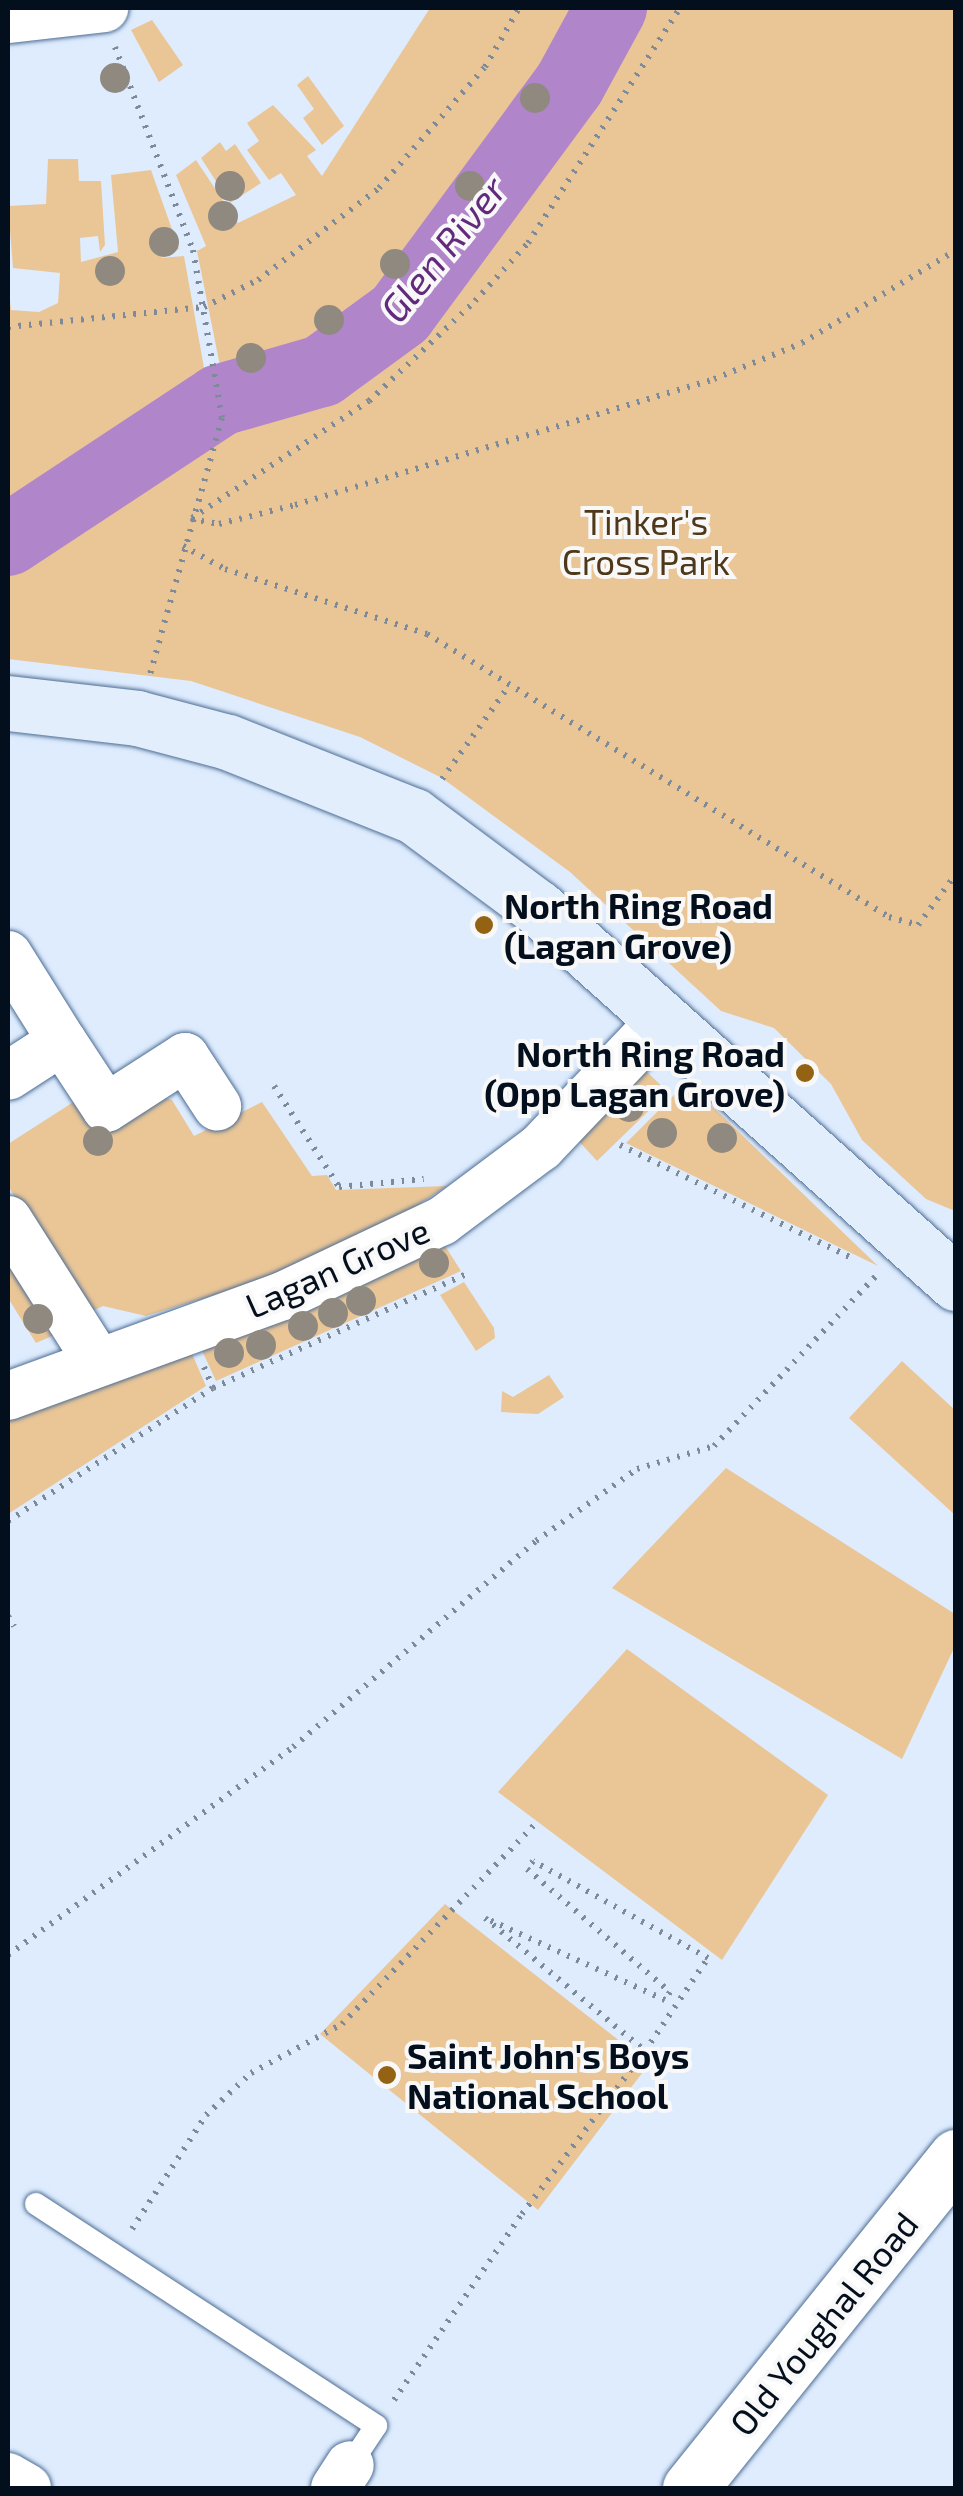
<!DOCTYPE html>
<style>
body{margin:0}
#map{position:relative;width:963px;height:2496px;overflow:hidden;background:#deecfe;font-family:"Exo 2",sans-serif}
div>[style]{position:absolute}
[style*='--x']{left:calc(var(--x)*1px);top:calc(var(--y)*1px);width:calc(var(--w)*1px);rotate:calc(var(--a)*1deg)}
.green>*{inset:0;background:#eac697}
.river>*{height:72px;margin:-36px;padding:0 36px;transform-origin:36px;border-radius:36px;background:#b185ca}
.path>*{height:6px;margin-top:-3px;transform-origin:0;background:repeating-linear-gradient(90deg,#7d8a9a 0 2.5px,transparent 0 10.5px)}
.roads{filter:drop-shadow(0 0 2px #4d6d94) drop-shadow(0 0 2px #4d6d94)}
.service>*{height:22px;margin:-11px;padding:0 11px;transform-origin:11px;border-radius:11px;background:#fff}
.minor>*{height:48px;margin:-24px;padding:0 24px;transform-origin:24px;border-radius:24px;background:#fff}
.tertiary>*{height:55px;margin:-27.5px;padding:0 27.5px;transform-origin:27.5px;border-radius:27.5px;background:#fff}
.secondary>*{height:55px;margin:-27.5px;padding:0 27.5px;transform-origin:27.5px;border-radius:27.5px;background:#e2eefc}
.trees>*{width:30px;height:30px;margin:-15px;border-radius:50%;background:#8f8980}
.dots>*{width:28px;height:28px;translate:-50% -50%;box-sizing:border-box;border:5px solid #f8f8f8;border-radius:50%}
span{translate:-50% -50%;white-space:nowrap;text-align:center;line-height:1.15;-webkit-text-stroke:8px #f8f8f8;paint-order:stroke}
.park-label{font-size:35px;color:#4f3819}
.poi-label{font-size:35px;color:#040f1d;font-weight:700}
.left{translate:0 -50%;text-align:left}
.right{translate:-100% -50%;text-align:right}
.street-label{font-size:35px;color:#040f1d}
.water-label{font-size:38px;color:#622a7d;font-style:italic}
.frame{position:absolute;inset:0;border:10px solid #040f1d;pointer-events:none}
</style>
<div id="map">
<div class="green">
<div style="clip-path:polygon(430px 8px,955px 8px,955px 1211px,926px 1199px,862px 1140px,831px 1084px,774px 1028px,721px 1011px,570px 872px,442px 778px,360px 737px,191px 681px,8px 659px,8px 282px,11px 310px,39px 312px,58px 303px,60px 273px,13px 268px,8px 206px,46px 204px,48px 159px,78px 159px,79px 181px,101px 181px,105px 245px,100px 252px,98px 236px,80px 238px,81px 262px,118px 252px,111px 175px,151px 170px,179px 249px,161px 258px,184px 256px,213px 418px,230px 416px,197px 251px,206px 246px,176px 175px,196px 160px,238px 223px,296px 195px,281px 173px,269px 180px,247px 150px,259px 141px,247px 123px,273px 105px,316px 150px,307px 156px,322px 176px)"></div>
<div style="clip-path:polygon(152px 20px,183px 65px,159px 82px,131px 30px)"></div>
<div style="clip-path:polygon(308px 76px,344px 126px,322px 145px,303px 118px,314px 109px,297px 85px)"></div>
<div style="clip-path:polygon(220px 142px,226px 151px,235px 144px,261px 183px,230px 203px,201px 158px)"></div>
<div style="clip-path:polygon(645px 1070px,668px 1092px,597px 1161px,575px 1137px)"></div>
<div style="clip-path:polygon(683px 1086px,691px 1086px,878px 1266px,626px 1143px)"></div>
<div style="clip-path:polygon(156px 1095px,172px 1100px,194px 1136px,262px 1102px,312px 1176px,327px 1175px,336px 1190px,447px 1186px,397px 1219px,250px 1284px,146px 1316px,103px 1306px,88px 1313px,8px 1186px,8px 1144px,75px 1101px,96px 1133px)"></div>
<div style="clip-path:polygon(442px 1241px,461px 1271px,216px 1381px,199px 1344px)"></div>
<div style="clip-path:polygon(8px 1248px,59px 1333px,36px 1343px,8px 1298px)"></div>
<div style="clip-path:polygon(464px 1282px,494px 1328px,495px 1338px,476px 1351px,440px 1295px)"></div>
<div style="clip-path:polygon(190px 1349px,206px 1386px,8px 1514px,8px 1413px)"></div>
<div style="clip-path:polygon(902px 1361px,955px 1410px,955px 1515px,849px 1418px)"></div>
<div style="clip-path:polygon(549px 1375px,564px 1397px,538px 1414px,501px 1412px,502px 1391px,513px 1397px)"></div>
<div style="clip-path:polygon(726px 1468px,955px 1614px,955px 1646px,902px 1759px,612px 1588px)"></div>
<div style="clip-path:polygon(627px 1649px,828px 1795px,722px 1960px,498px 1792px)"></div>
<div style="clip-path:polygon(445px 1904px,649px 2064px,538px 2210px,320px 2034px)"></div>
</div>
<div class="river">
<div style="--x:8;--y:540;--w:254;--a:-33.4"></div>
<div style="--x:220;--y:400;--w:106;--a:-15.9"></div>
<div style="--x:322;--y:371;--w:97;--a:-36.2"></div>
<div style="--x:400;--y:314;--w:285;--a:-53.6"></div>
<div style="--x:569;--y:85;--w:88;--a:-61.4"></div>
</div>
<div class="path">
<div style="--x:115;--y:47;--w:217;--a:69"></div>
<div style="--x:193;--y:250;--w:170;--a:80.2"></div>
<div style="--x:222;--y:418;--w:269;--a:105.7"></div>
<div style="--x:8;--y:327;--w:197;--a:-5.8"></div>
<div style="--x:204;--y:307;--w:60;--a:-26.6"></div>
<div style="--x:258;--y:280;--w:152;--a:-37.2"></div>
<div style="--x:379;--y:188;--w:161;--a:-48.8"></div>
<div style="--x:485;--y:67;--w:68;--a:-60"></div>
<div style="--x:192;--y:518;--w:212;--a:-33.5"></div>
<div style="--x:369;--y:401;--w:146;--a:-43.3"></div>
<div style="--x:475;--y:301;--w:79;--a:-47.6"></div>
<div style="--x:528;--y:243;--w:280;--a:-57.1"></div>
<div style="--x:191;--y:519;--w:28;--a:10"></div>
<div style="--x:219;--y:524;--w:78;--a:-14"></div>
<div style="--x:295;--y:505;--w:438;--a:-16.7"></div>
<div style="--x:714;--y:379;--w:95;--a:-22.2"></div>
<div style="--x:802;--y:343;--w:180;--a:-31.1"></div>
<div style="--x:183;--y:546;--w:48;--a:28.7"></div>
<div style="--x:225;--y:569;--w:212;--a:17.8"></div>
<div style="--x:427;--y:634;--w:542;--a:31.49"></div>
<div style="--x:889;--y:917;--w:30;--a:15"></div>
<div style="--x:918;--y:925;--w:64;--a:-53.3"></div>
<div style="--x:442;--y:779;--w:113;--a:-54.3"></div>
<div style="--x:274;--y:1086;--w:120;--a:57.2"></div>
<div style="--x:339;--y:1187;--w:85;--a:-5.4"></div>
<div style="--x:620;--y:1145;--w:260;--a:26"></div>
<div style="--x:204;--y:1367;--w:23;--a:67"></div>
<div style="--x:8;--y:1521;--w:244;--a:-33"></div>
<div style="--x:213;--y:1388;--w:276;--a:-24.2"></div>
<div style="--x:8;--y:1616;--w:12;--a:59"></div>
<div style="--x:8;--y:1955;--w:353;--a:-36.1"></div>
<div style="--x:293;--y:1747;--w:319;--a:-40.3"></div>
<div style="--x:536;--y:1541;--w:124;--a:-35.5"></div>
<div style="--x:637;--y:1469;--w:80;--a:-16.6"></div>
<div style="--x:714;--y:1446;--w:238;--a:-46.4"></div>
<div style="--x:132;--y:2229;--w:136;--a:-57"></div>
<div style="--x:206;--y:2115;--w:62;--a:-43"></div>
<div style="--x:251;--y:2073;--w:103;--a:-28.3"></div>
<div style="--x:342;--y:2024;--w:277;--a:-46"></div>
<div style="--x:394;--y:2400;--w:226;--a:-55.5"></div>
<div style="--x:522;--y:2214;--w:204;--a:-53"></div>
<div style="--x:645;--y:2051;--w:112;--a:-55.9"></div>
<div style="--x:708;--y:1958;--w:200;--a:-151"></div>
<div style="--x:533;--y:1861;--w:10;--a:127"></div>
<div style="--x:527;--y:1869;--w:189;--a:40.7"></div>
<div style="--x:670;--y:1992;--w:9;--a:122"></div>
<div style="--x:665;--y:2000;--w:198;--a:-155.5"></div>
<div style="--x:485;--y:1918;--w:208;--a:39.7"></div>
</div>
<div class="roads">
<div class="service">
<div style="--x:36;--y:2204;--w:406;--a:33.1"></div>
<div style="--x:376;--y:2426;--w:47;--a:123.7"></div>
</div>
<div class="minor">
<div style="--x:8;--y:19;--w:97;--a:-6.5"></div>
<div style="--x:8;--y:955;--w:102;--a:57.9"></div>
<div style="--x:62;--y:1041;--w:64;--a:147.1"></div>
<div style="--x:62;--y:1041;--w:80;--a:56.7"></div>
<div style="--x:106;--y:1108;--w:94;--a:-32.8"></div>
<div style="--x:185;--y:1057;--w:59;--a:56.9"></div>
<div style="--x:8;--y:1220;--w:162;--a:57.6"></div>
<div style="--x:8;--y:1396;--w:293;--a:-20"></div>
<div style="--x:283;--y:1296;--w:176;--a:-25.3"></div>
<div style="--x:442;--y:1221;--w:124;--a:-36.8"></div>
<div style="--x:541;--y:1147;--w:175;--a:-46.4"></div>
<div style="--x:8;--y:2477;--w:22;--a:30"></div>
<div style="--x:335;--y:2488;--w:27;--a:-57"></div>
</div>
<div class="tertiary">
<div style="--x:690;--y:2488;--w:425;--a:-51.2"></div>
</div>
<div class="secondary">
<div style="--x:8;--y:703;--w:130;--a:6.6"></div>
<div style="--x:137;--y:718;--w:94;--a:14.8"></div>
<div style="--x:228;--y:742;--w:200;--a:21.7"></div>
<div style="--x:414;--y:816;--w:154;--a:36.6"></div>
<div style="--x:538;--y:908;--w:562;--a:41.9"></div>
</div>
</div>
<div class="trees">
<div style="left:115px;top:78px"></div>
<div style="left:535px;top:98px"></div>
<div style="left:230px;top:186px"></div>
<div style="left:470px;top:186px"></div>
<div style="left:223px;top:216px"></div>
<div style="left:164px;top:242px"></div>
<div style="left:395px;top:264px"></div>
<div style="left:110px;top:271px"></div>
<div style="left:329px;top:320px"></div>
<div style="left:251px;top:358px"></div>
<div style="left:629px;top:1107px"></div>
<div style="left:662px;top:1133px"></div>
<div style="left:722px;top:1138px"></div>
<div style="left:98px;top:1141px"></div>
<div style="left:434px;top:1263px"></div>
<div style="left:361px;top:1301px"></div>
<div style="left:333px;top:1313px"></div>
<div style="left:38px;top:1319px"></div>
<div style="left:303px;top:1326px"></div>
<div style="left:261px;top:1345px"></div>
<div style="left:229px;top:1353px"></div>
</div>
<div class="dots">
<div style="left:484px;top:925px;background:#936313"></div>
<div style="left:805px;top:1073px;background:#936313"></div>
<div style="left:387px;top:2075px;background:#936313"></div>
</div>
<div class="park-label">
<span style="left:646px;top:541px">Tinker's<br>Cross Park</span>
</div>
<div class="poi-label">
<span class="left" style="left:504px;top:925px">North Ring Road<br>(Lagan Grove)</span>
<span class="right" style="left:785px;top:1073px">North Ring Road<br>(Opp Lagan Grove)</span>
<span class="left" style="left:407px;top:2075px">Saint John's Boys<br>National School</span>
</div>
<div class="street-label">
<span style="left:337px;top:1267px;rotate:-24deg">Lagan Grove</span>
<span style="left:823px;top:2323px;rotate:-51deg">Old Youghal Road</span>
</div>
<div class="water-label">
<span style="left:443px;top:249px;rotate:-51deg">Glen River</span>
</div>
<div class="frame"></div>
</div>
